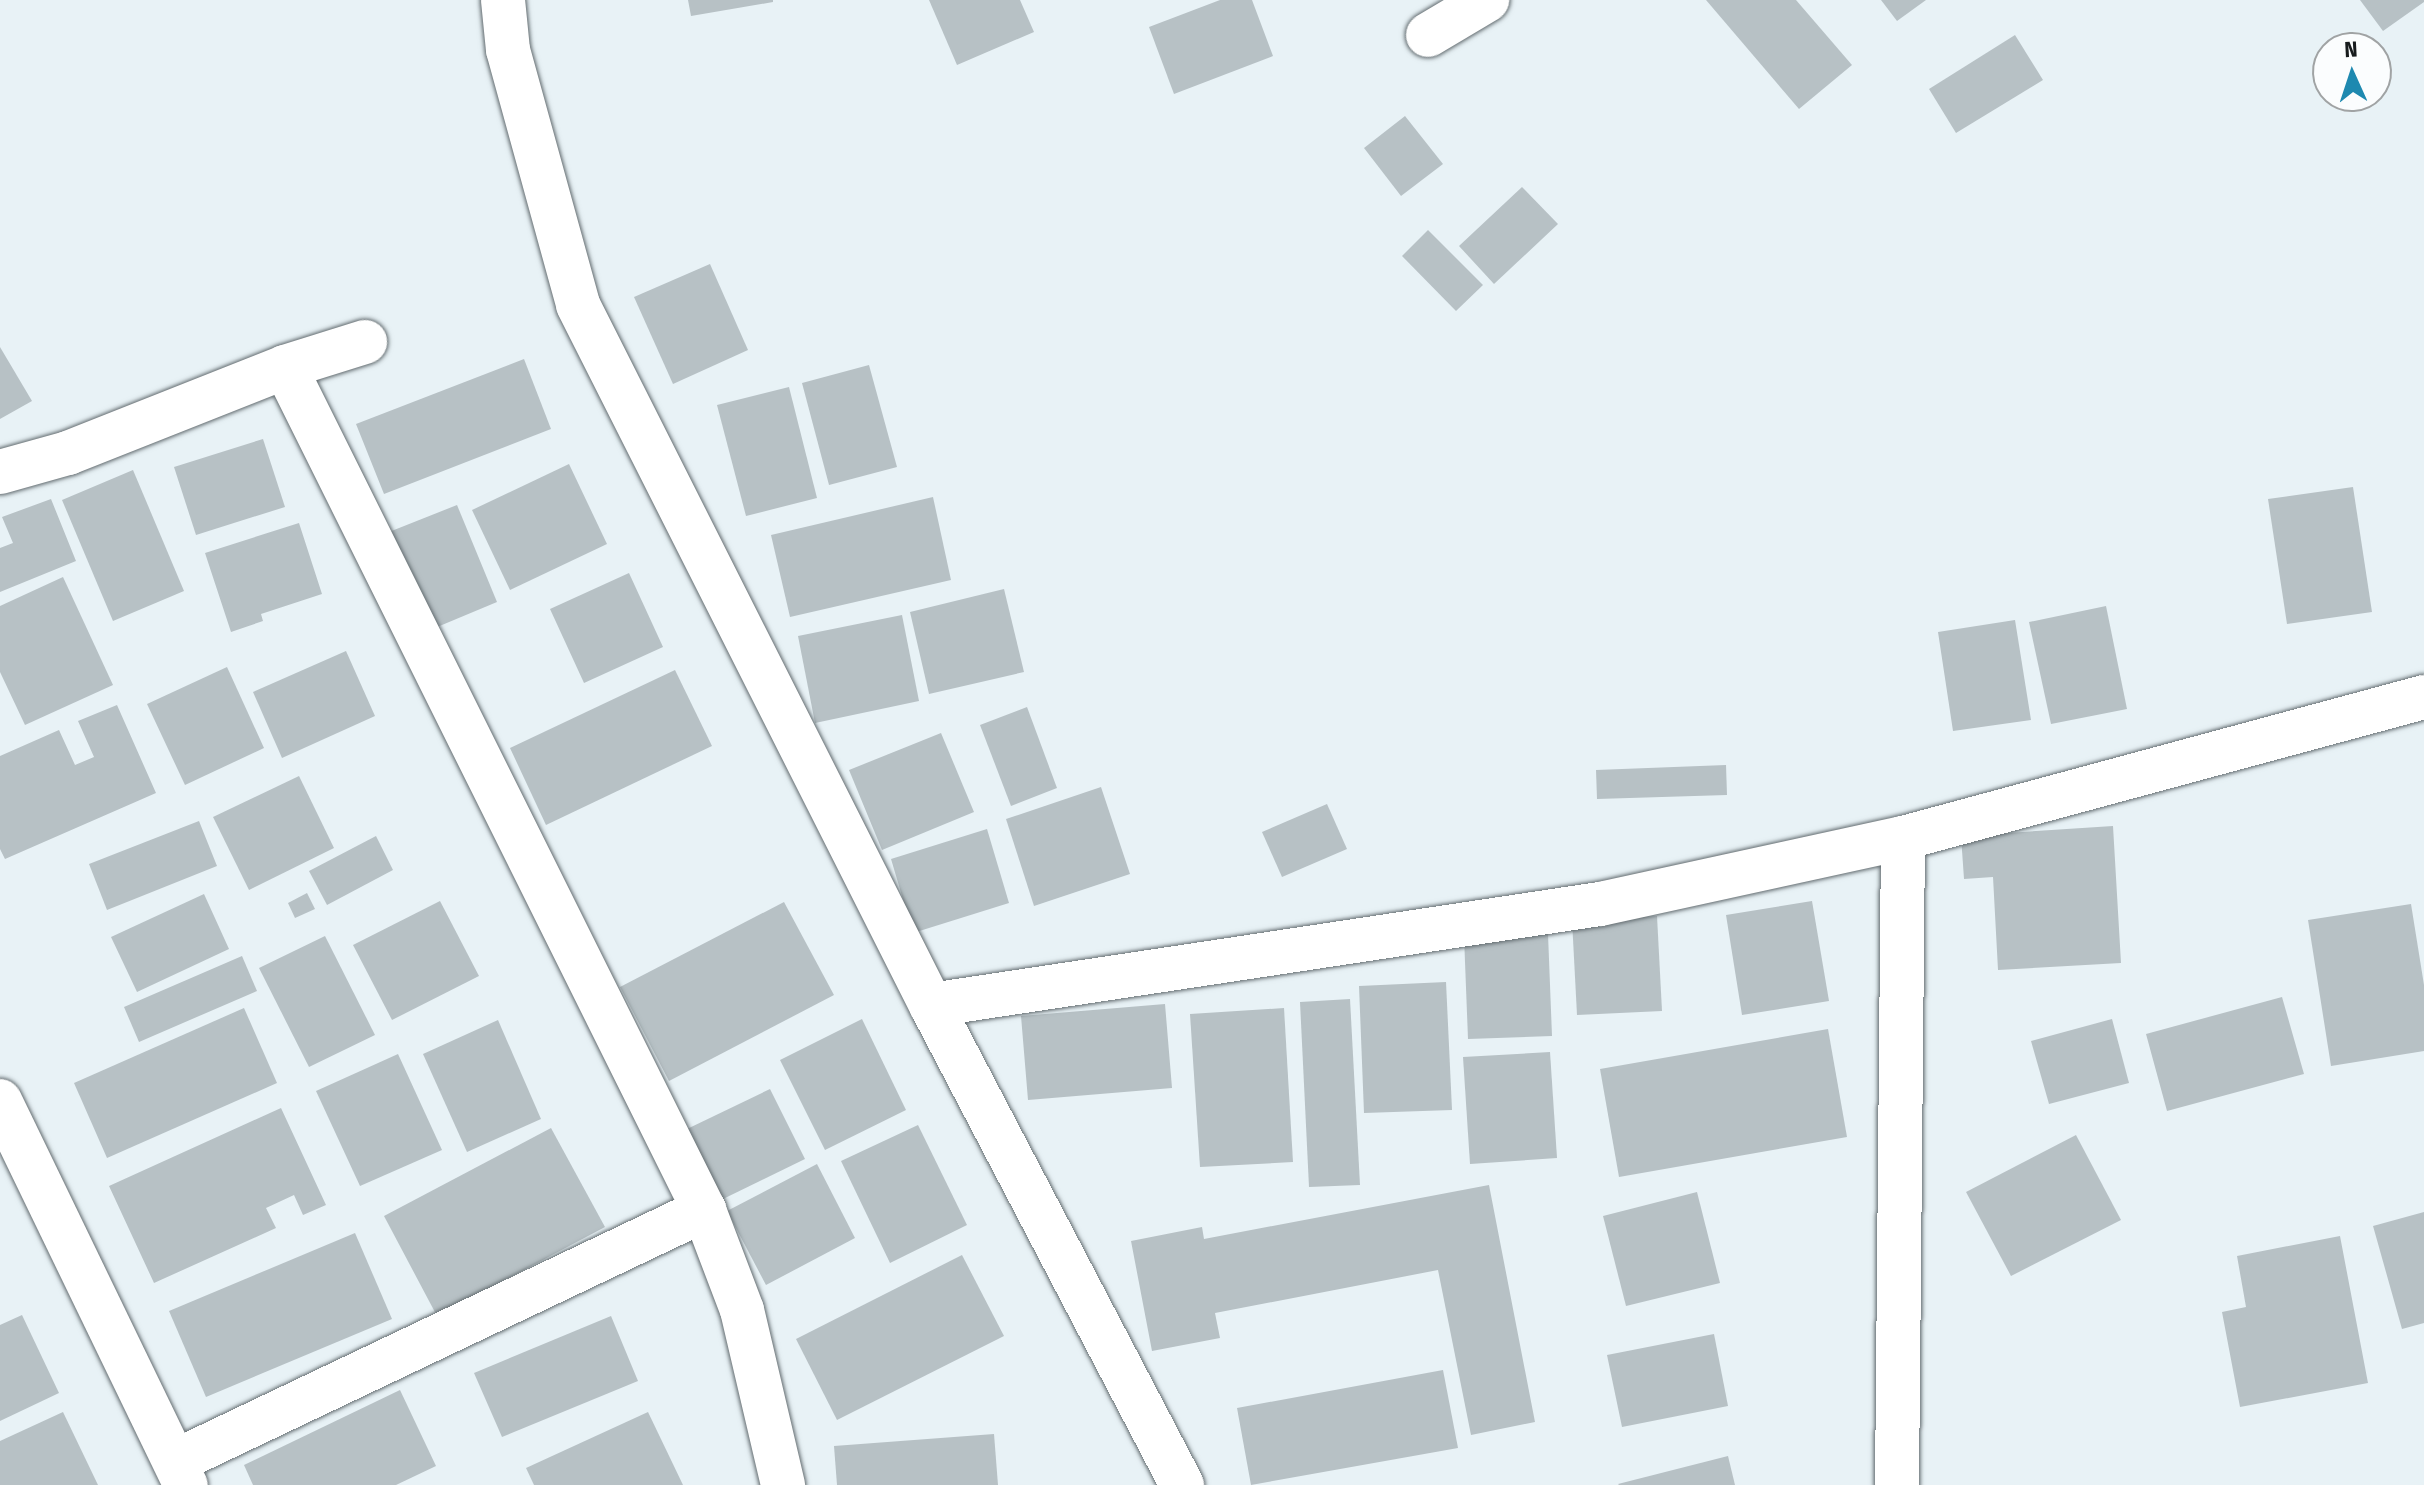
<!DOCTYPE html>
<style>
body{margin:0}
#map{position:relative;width:2424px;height:1485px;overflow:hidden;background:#e8f2f6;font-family:"Fira Sans Condensed",sans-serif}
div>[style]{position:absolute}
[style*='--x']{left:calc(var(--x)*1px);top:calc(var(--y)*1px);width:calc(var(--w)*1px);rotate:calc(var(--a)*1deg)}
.building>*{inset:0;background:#b7c1c5}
.roads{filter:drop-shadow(0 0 2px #636c70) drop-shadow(0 0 2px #636c70)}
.minor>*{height:44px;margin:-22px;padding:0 22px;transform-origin:22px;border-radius:22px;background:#fff}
span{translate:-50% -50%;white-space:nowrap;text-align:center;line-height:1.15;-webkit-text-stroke:6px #fbfdfe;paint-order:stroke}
.north{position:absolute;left:2312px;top:32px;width:80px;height:80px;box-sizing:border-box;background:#fbfdfe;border:2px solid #a0a3a4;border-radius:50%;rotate:357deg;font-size:22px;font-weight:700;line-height:32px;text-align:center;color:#171b1d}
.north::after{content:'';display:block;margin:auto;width:28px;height:36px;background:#1e89b0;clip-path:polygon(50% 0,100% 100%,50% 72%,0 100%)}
</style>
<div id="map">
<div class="building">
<div style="clip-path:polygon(688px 0,773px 0,773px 2px,691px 16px)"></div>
<div style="clip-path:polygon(929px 0,1020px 0,1034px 32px,957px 65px)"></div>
<div style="clip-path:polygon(1220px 0,1252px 0,1273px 56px,1174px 94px,1149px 27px)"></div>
<div style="clip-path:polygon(1706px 0,1796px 0,1852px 65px,1799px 109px)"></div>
<div style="clip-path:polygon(1881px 0,1926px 0,1897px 21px)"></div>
<div style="clip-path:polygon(2360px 0,2424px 0,2424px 2px,2383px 31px)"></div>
<div style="clip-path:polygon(2015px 35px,2043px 80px,1956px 133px,1929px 89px)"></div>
<div style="clip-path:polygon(1405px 116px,1443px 164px,1401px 196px,1364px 148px)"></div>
<div style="clip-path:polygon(1522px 187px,1558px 224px,1494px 284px,1459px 246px)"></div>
<div style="clip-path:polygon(1428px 230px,1483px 285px,1456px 311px,1402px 256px)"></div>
<div style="clip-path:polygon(710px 264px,748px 350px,673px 384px,634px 297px)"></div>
<div style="clip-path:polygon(0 347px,32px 401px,0 419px)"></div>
<div style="clip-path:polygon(524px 359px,551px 429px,384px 494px,356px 424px)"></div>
<div style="clip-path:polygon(869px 365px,897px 467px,829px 485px,802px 383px)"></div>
<div style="clip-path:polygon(789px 387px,817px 498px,746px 516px,717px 405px)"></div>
<div style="clip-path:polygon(263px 439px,285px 507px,196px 535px,174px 467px)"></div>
<div style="clip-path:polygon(569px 464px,607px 544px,510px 590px,472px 510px)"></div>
<div style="clip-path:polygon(133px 470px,184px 591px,113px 621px,62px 500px)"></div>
<div style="clip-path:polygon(2353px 487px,2372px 612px,2287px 624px,2268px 499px)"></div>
<div style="clip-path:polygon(933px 497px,951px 580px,790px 617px,771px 535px)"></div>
<div style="clip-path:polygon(51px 499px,76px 561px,0 592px,0 548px,13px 543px,2px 517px)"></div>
<div style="clip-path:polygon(457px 505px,497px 602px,430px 630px,389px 532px)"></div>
<div style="clip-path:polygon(299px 523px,322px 594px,261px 614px,263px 621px,231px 632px,205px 553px)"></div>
<div style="clip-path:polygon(629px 573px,663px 647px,584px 683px,550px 609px)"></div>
<div style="clip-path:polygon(63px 577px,113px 685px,25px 725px,0 672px,0 606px)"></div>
<div style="clip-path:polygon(1004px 589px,1024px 672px,929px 694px,910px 612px)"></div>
<div style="clip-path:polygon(2106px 606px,2127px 709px,2051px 724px,2029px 622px)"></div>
<div style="clip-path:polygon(902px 615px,919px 701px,815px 723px,798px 636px)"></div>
<div style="clip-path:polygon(2015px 620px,2031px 720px,1953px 731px,1938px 632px)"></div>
<div style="clip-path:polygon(346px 651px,375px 716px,282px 758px,253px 692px)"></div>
<div style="clip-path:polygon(227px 667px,264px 748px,185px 785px,147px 704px)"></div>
<div style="clip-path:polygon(675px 670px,712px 746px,546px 825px,510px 748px)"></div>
<div style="clip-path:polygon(117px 705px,156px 793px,5px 859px,0 849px,0 756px,59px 730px,75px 765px,94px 757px,78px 721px)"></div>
<div style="clip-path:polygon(1027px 707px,1057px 788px,1011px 806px,980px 725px)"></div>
<div style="clip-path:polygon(941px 733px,974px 812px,882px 850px,849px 770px)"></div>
<div style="clip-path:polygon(1726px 765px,1727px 795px,1597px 799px,1596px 770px)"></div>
<div style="clip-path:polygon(299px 776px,334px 848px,249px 890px,213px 817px)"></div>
<div style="clip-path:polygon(1101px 787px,1130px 874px,1034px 906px,1006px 819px)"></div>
<div style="clip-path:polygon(1327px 804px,1347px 849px,1282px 877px,1262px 832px)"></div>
<div style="clip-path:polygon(199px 821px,217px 866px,107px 910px,89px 864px)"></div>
<div style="clip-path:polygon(2113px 826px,2121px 963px,1998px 970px,1993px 877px,1964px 879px,1961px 836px)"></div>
<div style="clip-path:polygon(987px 829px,1009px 903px,913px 933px,891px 859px)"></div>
<div style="clip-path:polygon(376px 836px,393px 870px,327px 905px,309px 871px)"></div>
<div style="clip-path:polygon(307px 893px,315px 909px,295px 918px,288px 903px)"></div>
<div style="clip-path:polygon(204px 894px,229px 949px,137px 992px,111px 937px)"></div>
<div style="clip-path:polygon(440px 901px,479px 976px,392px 1020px,353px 945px)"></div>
<div style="clip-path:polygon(1812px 901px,1829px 1001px,1742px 1015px,1726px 915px)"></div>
<div style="clip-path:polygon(784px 902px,834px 995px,669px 1081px,620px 987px)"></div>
<div style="clip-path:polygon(2411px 904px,2424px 985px,2424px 1051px,2331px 1066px,2308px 920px)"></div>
<div style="clip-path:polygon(1657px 916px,1662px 1011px,1577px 1015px,1572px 920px)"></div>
<div style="clip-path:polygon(1548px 934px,1552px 1036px,1468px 1039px,1464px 936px)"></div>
<div style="clip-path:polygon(325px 936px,375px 1035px,309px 1067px,259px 968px)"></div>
<div style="clip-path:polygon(242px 956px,257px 991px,139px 1042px,124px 1007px)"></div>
<div style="clip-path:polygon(1446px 982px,1452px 1110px,1364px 1113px,1359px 986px)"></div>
<div style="clip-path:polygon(2282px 997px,2304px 1074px,2167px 1111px,2146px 1034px)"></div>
<div style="clip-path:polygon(1350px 999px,1360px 1185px,1309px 1187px,1300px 1002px)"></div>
<div style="clip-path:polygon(1165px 1004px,1172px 1088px,1028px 1100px,1021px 1016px)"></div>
<div style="clip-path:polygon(244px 1008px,277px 1083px,107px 1158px,74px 1083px)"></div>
<div style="clip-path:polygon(1284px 1008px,1293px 1162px,1200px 1167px,1190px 1014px)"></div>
<div style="clip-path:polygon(862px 1019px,906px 1110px,825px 1150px,780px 1060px)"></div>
<div style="clip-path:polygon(2112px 1019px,2129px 1083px,2049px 1104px,2031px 1041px)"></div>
<div style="clip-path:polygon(498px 1020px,541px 1119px,467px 1152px,423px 1054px)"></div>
<div style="clip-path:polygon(1828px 1029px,1847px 1137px,1619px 1177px,1600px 1069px)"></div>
<div style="clip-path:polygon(1550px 1052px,1557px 1158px,1470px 1164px,1463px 1057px)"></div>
<div style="clip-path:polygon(398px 1054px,442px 1150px,360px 1186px,316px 1091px)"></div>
<div style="clip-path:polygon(770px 1089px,805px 1159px,723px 1199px,687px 1129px)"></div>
<div style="clip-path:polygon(281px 1108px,326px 1205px,303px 1215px,294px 1195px,266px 1208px,276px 1228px,154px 1283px,109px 1186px)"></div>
<div style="clip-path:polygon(918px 1125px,967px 1225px,890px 1263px,841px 1161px)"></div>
<div style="clip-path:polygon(551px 1128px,605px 1227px,437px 1316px,384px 1216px)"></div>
<div style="clip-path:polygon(2076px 1135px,2121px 1220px,2011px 1276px,1966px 1192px)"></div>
<div style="clip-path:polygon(817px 1164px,855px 1238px,766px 1285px,727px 1211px)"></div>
<div style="clip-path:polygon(1489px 1185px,1535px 1422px,1471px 1435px,1438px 1270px,1215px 1313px,1220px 1338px,1152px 1351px,1131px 1241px,1202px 1227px,1204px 1239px)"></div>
<div style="clip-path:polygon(1697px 1192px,1720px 1283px,1626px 1306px,1603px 1216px)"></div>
<div style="clip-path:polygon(2424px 1212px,2424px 1323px,2402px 1329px,2373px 1226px)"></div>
<div style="clip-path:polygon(355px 1233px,392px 1319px,206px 1397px,169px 1311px)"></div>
<div style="clip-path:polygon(2340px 1236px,2368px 1383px,2240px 1407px,2222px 1312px,2246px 1307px,2237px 1256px)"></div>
<div style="clip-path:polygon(962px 1255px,1004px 1336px,837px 1420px,796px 1339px)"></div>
<div style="clip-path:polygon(22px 1315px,59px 1393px,0 1421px,0 1325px)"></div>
<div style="clip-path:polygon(611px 1316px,638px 1381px,502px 1437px,474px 1373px)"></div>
<div style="clip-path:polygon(1714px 1334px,1728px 1406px,1622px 1427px,1607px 1355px)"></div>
<div style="clip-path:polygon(1443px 1370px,1458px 1448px,1251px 1485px,1237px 1408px)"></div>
<div style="clip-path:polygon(400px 1390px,436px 1466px,396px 1485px,253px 1485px,244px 1465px)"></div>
<div style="clip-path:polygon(63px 1412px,98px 1485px,0 1485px,0 1441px)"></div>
<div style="clip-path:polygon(648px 1412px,683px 1485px,534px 1485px,526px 1468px)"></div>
<div style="clip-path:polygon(994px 1434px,998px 1485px,837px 1485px,834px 1446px)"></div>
<div style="clip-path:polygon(1728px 1456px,1735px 1485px,1619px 1485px,1618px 1484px)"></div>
</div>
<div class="roads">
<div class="minor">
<div style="--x:503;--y:0;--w:50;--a:84.3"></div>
<div style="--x:508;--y:50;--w:264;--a:74.6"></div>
<div style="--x:578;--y:305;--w:784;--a:63.24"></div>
<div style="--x:931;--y:1005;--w:542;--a:62.39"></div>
<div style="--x:1428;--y:35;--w:69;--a:-30.7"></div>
<div style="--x:285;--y:367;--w:941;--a:63.57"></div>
<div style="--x:704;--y:1210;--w:107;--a:69.2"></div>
<div style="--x:742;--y:1310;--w:180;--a:76.8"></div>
<div style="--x:0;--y:472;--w:71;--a:-15.6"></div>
<div style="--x:68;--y:453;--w:233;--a:-21.6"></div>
<div style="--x:285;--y:367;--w:84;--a:-17.4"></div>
<div style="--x:931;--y:1005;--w:677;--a:-8.59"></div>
<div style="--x:1600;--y:904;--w:310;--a:-12.3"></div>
<div style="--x:1903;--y:838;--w:540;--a:-15.14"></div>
<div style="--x:0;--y:1101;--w:427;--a:64.2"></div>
<div style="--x:176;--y:1461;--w:585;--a:-25.43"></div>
<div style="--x:1897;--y:1485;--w:647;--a:-89.47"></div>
</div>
</div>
<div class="north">N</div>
</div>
